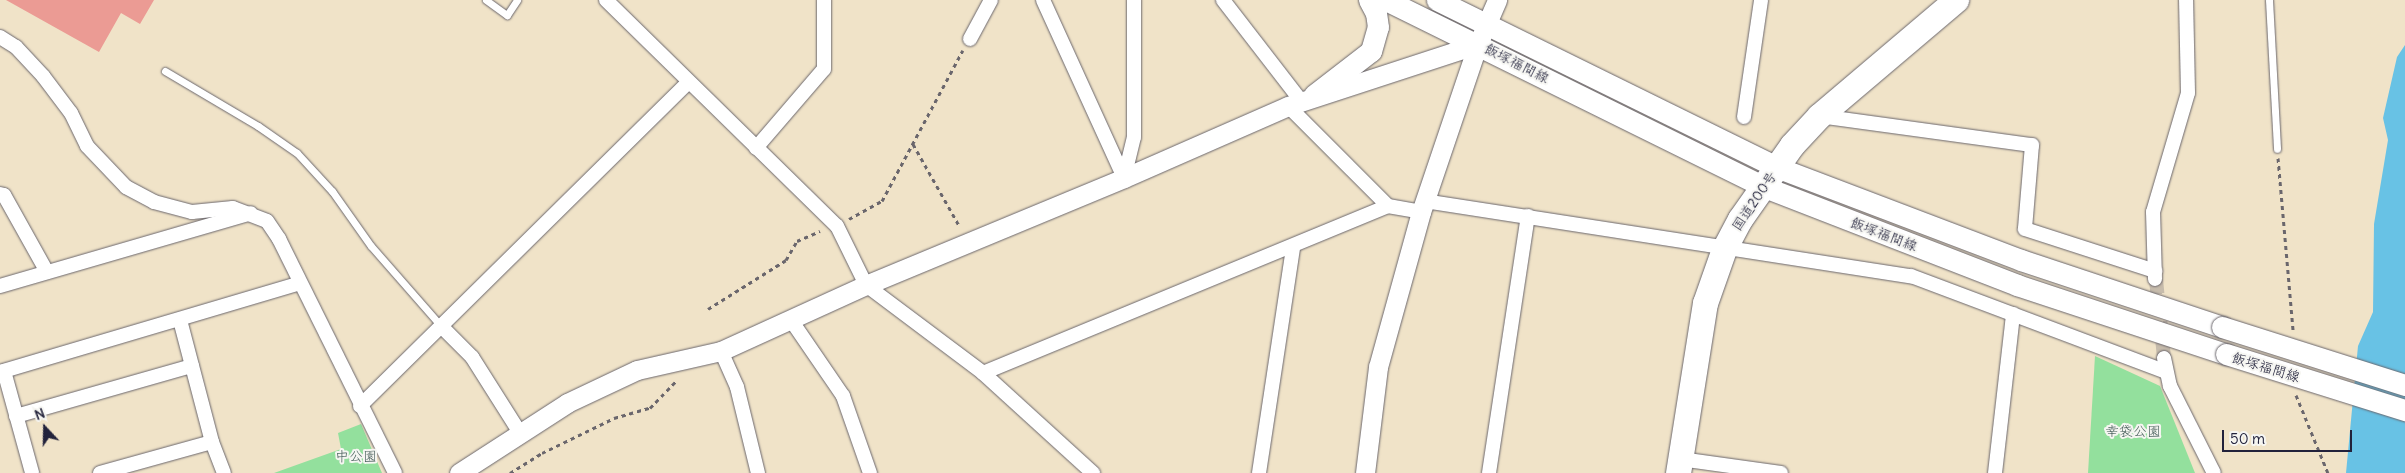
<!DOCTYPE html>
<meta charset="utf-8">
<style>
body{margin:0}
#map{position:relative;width:2405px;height:473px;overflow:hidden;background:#f0e3c8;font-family:Delius,"Klee One",sans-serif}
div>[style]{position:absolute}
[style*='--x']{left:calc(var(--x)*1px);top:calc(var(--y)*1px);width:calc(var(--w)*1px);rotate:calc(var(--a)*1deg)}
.green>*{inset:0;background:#93e09d}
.water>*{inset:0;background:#68c2e5}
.building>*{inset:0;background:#eb9b94}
.street-tunnel>*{height:14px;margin-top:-7px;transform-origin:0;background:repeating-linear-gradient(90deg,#c7bcac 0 14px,transparent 0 21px)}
.path>*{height:3px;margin-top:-1.5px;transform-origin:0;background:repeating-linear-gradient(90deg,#6a666c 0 4px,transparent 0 8px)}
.roads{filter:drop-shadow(0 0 1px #6a666c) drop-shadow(0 0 1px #6a666c)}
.lane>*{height:7px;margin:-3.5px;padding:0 3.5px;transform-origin:3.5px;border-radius:3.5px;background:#fff}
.street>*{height:14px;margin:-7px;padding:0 7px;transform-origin:7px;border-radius:7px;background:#fff}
.secondary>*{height:19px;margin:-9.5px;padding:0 9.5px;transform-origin:9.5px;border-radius:9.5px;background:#fff}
.primary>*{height:21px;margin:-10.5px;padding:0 10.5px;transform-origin:10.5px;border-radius:10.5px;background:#fff}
.highway>*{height:25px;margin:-12.5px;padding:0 12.5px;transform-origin:12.5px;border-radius:12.5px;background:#fff}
.bridges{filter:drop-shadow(0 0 1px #6a666c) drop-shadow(0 0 1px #6a666c)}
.primary-bridge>*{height:21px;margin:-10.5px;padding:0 10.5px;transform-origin:10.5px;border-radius:10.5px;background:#fff}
span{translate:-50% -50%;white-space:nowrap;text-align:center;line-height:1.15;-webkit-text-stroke:4px #f6f6f2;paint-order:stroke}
.street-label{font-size:14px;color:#22223b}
.park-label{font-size:14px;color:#445b58}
.north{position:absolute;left:20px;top:403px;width:50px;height:50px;-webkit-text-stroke:4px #f6f6f2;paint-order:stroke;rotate:339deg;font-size:14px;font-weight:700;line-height:20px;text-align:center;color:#22223b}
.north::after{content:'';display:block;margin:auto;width:18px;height:22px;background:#22223b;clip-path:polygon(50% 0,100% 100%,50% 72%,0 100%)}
.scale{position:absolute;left:2222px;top:430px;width:130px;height:22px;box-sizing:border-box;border:2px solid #22223b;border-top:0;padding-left:6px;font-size:15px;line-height:18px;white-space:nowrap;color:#22223b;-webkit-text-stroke:4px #f6f6f2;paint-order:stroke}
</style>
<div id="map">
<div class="green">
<div style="clip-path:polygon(2095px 356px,2160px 386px,2195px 473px,2088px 473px)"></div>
<div style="clip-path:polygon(361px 424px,382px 473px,274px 473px,341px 449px,338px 433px)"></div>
</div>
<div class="water">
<div style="clip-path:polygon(2405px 45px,2405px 473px,2346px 473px,2358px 346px,2373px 312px,2374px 224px,2388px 140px,2383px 118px,2397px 57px)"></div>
</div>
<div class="building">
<div style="clip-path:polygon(6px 0,154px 0,140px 24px,121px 13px,99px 52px)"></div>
</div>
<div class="street-tunnel">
<div style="--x:2156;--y:280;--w:78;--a:84.1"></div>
</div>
<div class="path">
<div style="--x:913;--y:144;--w:95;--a:60.5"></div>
<div style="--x:2278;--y:158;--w:174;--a:85"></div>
<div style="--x:849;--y:219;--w:38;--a:-29"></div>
<div style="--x:882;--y:201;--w:171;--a:-61.8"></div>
<div style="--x:708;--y:309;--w:92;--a:-32.1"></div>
<div style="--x:786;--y:260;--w:22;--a:-60"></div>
<div style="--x:797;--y:241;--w:25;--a:-23"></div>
<div style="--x:2296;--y:395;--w:84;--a:67.7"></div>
<div style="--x:510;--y:473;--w:38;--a:-32"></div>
<div style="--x:542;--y:453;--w:80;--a:-25.9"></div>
<div style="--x:614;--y:418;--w:37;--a:-16"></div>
<div style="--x:650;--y:408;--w:40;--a:-46"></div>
</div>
<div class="roads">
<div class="lane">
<div style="--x:486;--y:0;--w:26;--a:36"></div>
<div style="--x:507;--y:15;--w:18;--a:-56"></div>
<div style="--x:2269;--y:0;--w:149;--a:86.9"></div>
<div style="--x:165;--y:71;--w:108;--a:30.6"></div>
<div style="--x:258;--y:126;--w:47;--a:34.7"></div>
<div style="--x:297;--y:153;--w:52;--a:47.4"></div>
<div style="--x:332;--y:191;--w:67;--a:54.7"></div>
<div style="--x:371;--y:246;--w:106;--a:48.8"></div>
</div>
<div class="street">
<div style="--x:606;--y:0;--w:323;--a:44.4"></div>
<div style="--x:837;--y:226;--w:66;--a:63.8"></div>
<div style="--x:866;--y:285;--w:146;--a:36.9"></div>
<div style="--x:983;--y:373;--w:149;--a:42.3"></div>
<div style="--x:1043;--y:0;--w:196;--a:65.5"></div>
<div style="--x:1223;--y:0;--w:128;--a:52.3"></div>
<div style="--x:0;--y:37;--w:19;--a:32"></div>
<div style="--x:16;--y:47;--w:40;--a:47"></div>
<div style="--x:43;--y:76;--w:46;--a:52.9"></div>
<div style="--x:71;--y:113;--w:37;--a:64"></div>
<div style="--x:87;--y:146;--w:57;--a:46.4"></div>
<div style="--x:126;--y:187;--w:32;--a:28"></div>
<div style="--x:154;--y:202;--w:39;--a:15"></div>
<div style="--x:192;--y:212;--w:41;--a:-5.6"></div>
<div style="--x:233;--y:208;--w:36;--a:21"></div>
<div style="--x:267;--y:221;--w:22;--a:56"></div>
<div style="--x:279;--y:239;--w:261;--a:63.6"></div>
<div style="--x:970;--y:39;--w:44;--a:-61.7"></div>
<div style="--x:1288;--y:106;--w:141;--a:45"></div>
<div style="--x:1819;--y:116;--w:215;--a:7.8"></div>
<div style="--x:2032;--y:145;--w:84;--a:94.8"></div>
<div style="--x:2025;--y:229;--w:137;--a:17.9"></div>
<div style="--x:1744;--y:117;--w:118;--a:-81.7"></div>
<div style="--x:756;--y:148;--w:104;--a:-49.3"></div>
<div style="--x:824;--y:69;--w:69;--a:-90"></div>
<div style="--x:1124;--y:178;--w:42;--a:-76.3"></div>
<div style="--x:1134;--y:137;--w:137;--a:-90"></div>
<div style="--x:0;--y:194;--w:4;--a:14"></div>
<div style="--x:4;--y:195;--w:88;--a:60.8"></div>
<div style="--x:1424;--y:201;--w:493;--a:8.8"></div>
<div style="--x:1911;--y:276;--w:272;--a:20.6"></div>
<div style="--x:2155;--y:279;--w:67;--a:-91.7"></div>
<div style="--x:2153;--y:212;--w:124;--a:-73.6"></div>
<div style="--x:2188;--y:93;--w:93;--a:-91.2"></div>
<div style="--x:0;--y:286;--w:261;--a:-16.2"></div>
<div style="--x:180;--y:320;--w:126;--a:75.3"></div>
<div style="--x:212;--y:442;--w:33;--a:69"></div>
<div style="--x:791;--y:320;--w:92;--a:55.6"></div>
<div style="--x:843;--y:396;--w:82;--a:70.7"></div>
<div style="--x:441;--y:326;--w:44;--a:45"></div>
<div style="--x:472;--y:357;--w:90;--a:57.7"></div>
<div style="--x:721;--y:351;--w:39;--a:66"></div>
<div style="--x:737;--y:387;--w:89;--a:76.3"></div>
<div style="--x:2164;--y:358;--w:29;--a:78"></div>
<div style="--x:2170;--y:386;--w:97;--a:63.2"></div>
<div style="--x:4;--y:371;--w:106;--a:74.6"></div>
<div style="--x:0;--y:372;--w:313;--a:-16.5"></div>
<div style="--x:983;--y:373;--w:438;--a:-22.4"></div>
<div style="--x:1388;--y:206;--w:34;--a:10"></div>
<div style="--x:360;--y:406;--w:460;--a:-44.6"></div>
<div style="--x:16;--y:416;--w:183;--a:-15.9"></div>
<div style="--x:1680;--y:459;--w:102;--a:7.9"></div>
<div style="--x:100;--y:473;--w:116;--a:-15.5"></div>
<div style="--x:1259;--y:473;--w:229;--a:-81.4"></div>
<div style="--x:1489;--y:473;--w:260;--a:-81.4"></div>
<div style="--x:1995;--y:473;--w:160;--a:-83.5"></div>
</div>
<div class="secondary">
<div style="--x:459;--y:473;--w:129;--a:-32.9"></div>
<div style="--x:567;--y:403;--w:77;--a:-25.2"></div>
<div style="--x:637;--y:370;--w:86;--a:-12.7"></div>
<div style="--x:721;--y:351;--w:159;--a:-24.5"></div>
<div style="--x:866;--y:285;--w:279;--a:-22.5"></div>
<div style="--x:1124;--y:178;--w:179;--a:-23.7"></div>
<div style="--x:1288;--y:106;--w:200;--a:-18.1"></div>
<div style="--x:1365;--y:473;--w:107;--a:-83"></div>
<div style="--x:1378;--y:367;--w:161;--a:-74.5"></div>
<div style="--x:1421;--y:212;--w:177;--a:-71.3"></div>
<div style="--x:1478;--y:44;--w:48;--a:-66.6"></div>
</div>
<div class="primary">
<div style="--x:1386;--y:0;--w:419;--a:26.3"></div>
<div style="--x:1762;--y:186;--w:274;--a:21.2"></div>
<div style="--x:2017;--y:285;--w:220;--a:18.3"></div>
<div style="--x:1437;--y:0;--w:378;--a:26.2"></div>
<div style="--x:1776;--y:167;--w:262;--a:20.8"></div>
<div style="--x:2021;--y:260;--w:212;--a:18.4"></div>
<div style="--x:1314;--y:95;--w:72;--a:-37.7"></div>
<div style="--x:1371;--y:51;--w:25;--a:-74"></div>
<div style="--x:1378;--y:27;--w:14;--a:-98"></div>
<div style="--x:1376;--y:13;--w:15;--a:-118"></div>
</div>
<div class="highway">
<div style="--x:1678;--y:473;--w:172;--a:-81"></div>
<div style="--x:1705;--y:303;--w:57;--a:-70.6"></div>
<div style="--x:1724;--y:249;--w:34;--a:-62"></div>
<div style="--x:1740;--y:219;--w:90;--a:-54.9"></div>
<div style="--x:1792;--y:145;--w:40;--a:-47"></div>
<div style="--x:1819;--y:116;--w:180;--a:-40.3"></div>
</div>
</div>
<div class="bridges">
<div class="primary-bridge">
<div style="--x:2222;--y:327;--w:192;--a:17.6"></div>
<div style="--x:2226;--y:354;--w:188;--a:17.4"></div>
</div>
</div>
<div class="street-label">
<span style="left:1517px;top:63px;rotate:27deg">飯塚福間線</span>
<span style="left:1754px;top:201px;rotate:-56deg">国道200号</span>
<span style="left:1884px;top:234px;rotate:21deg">飯塚福間線</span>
<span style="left:2266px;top:367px;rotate:17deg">飯塚福間線</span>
</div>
<div class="park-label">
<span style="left:2133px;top:431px">幸袋公園</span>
<span style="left:356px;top:456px">中公園</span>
</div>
<div class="north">N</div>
<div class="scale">50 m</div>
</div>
